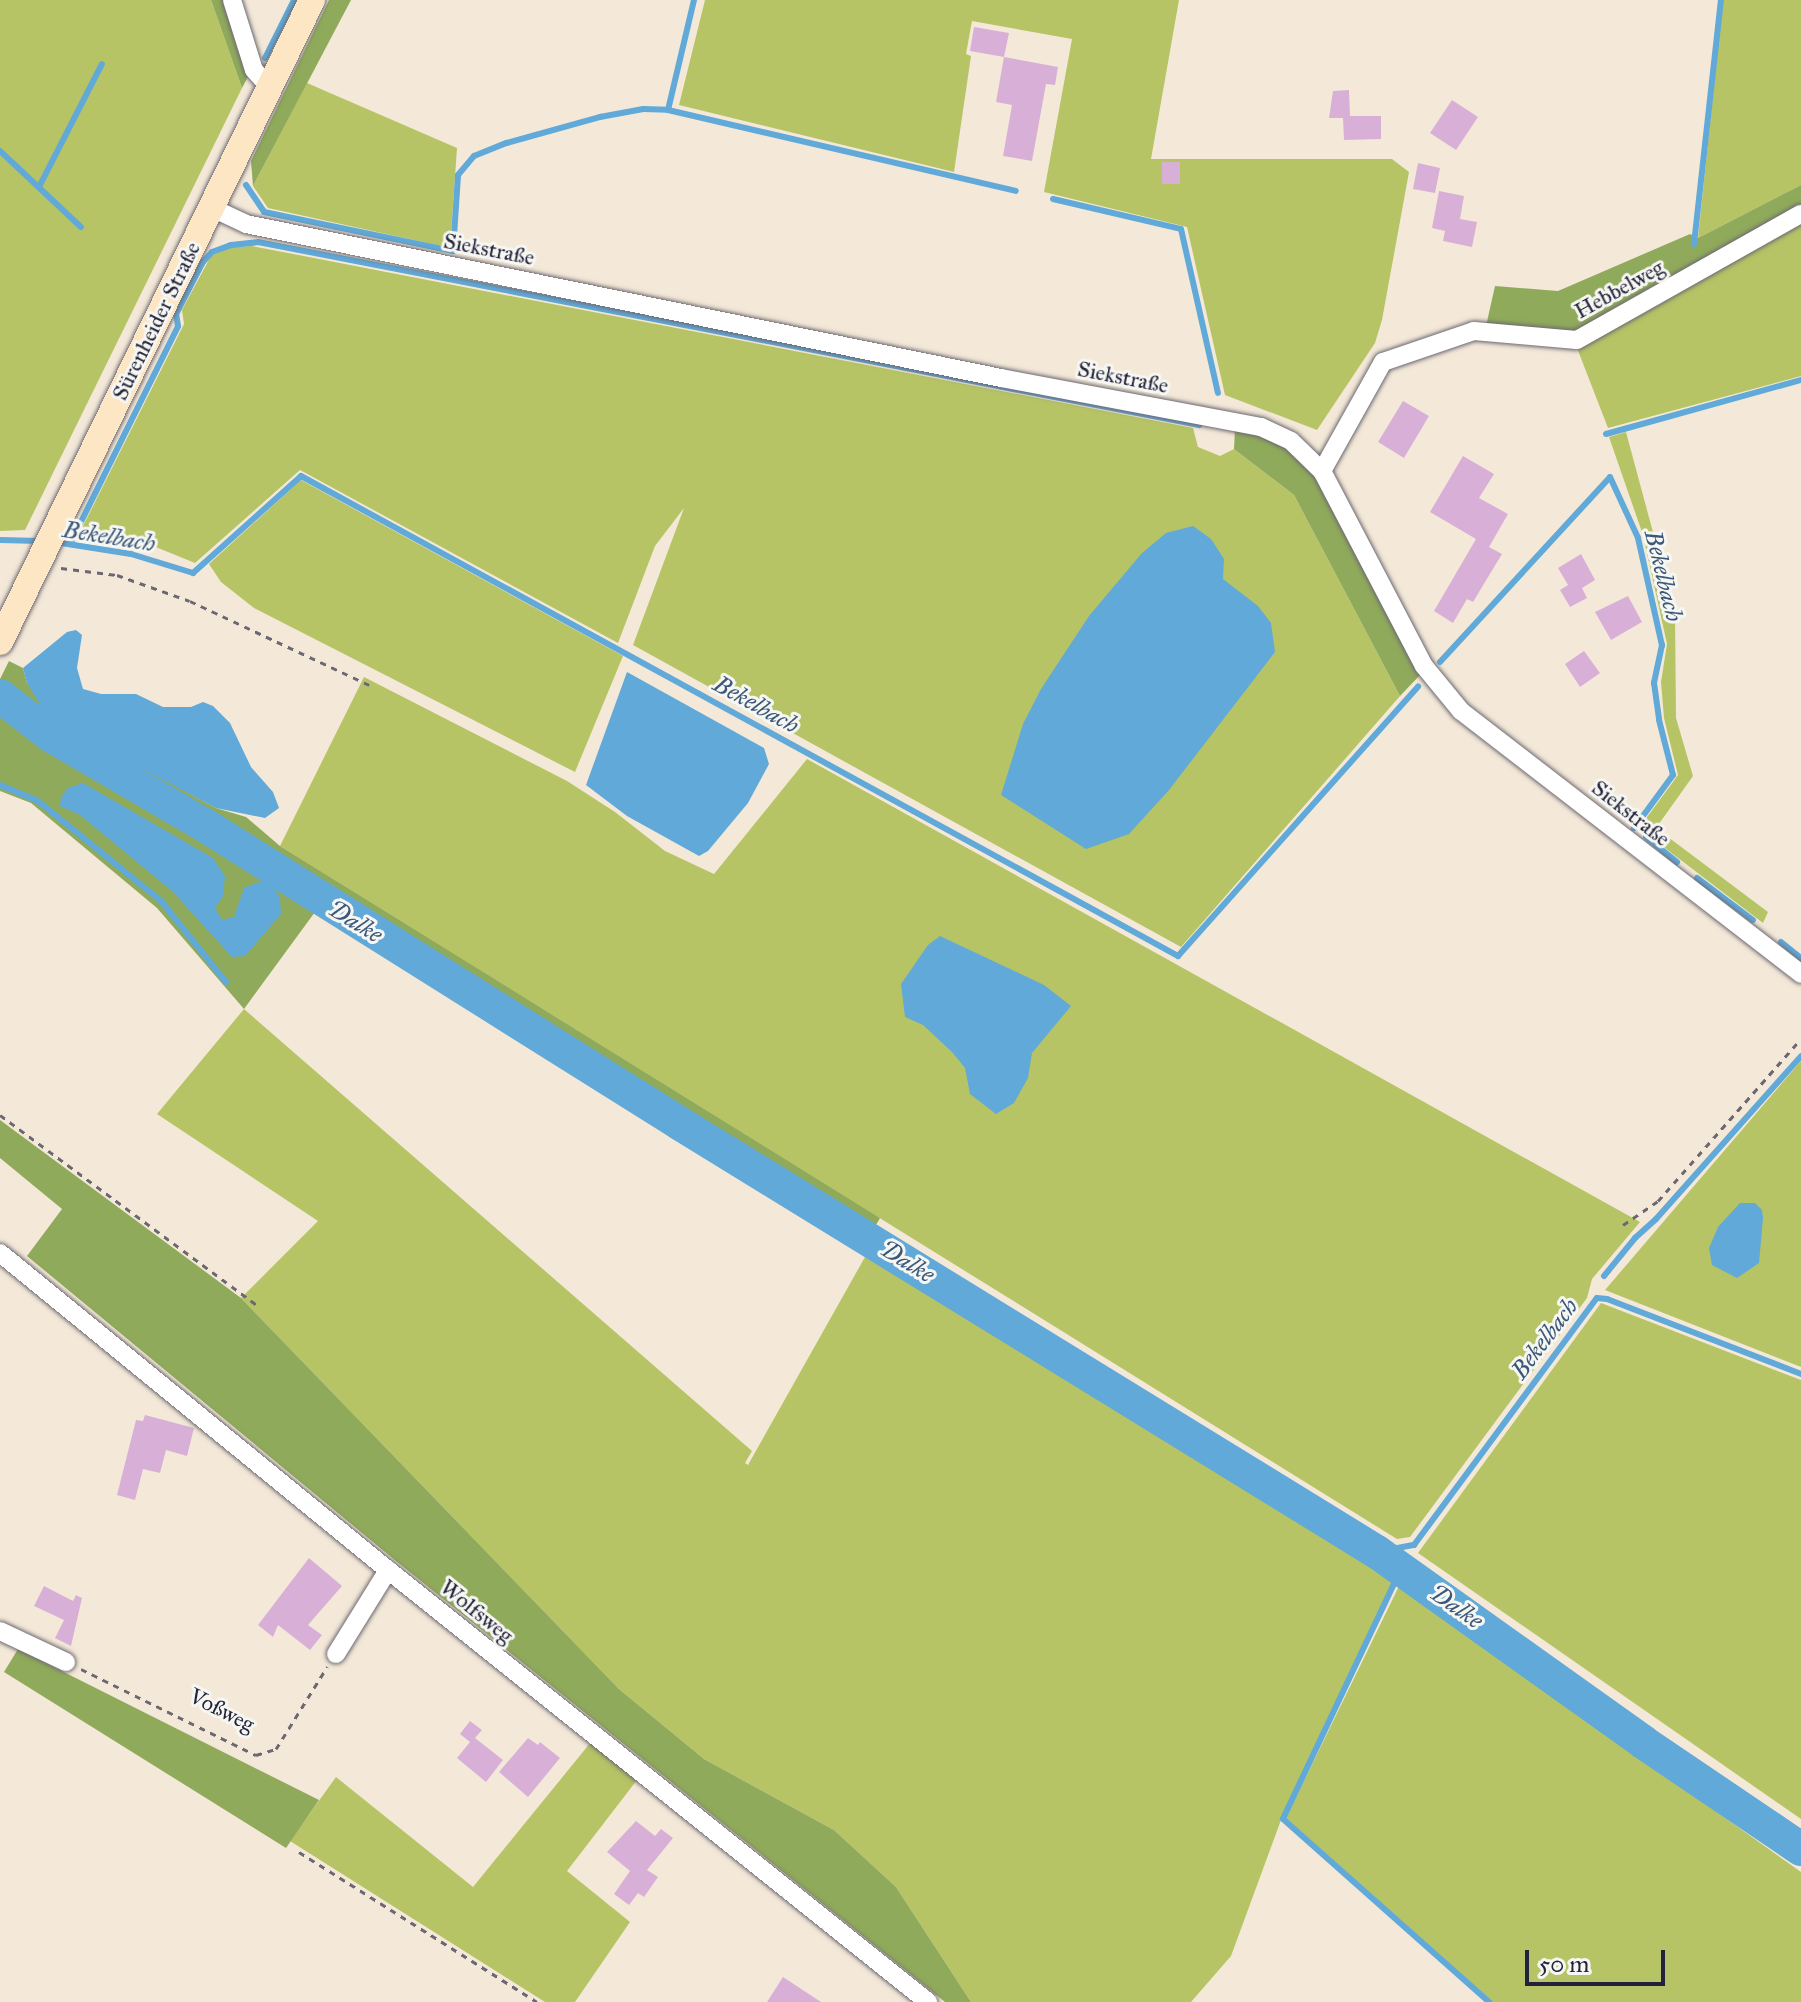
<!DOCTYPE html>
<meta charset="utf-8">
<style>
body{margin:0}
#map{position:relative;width:1801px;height:2002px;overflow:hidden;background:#f4e9d8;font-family:"IM FELL Great Primer",serif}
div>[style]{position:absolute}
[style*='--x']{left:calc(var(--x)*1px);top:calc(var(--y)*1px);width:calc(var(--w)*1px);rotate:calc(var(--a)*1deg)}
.green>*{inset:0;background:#b6c466}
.forest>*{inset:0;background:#90aa5b}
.water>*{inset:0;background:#60a9d8}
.stream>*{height:6px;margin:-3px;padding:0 3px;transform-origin:3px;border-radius:3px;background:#60a9d8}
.river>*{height:34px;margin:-17px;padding:0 17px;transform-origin:17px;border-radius:17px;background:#60a9d8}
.building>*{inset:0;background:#d8b0d7}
.path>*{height:3px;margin-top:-1.5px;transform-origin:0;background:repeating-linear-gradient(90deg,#6c6872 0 6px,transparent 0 12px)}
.roads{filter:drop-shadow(0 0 2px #6c6872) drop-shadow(0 0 2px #6c6872)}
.street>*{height:18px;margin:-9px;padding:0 9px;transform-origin:9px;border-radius:9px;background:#fff}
.secondary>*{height:26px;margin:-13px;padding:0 13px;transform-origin:13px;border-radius:13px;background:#fce6c4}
span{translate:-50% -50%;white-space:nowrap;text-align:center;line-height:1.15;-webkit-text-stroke:6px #f6f6f2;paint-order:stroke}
.street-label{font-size:22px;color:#22223b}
.water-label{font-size:24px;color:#3b587a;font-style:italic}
.scale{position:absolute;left:1525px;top:1950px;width:140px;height:36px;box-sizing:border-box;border:4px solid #22223b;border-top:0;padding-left:10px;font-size:24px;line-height:28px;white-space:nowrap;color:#22223b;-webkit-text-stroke:6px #f6f6f2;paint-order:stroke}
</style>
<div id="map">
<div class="green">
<div style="clip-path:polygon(0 0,211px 0,242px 88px,25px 530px,0 531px)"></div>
<div style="clip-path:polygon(705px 0,1179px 0,1151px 159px,1392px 159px,1409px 172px,1382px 320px,1375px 343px,1317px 430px,1225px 395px,1187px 227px,1044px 192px,1072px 39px,972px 21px,966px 54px,971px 56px,954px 172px,679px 105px)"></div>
<div style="clip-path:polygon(1723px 0,1801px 0,1801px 185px,1698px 238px)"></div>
<div style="clip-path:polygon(307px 83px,457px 148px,450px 248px,268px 208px,253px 186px)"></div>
<div style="clip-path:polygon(1801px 222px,1801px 376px,1608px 428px,1577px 348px)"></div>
<div style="clip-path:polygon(252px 246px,1193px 428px,1198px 447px,1220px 456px,1234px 449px,1294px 495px,1400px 696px,1181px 947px,633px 645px,684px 508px,655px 546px,618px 643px,300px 470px,195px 563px,141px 541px,80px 532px,184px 324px,182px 310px,211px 256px,229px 247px)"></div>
<div style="clip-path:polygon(1626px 432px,1675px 614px,1676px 718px,1693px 776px,1656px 828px,1768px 912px,1763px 923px,1639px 828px,1678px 775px,1664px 718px,1661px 682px,1667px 644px,1643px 535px,1609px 437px)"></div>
<div style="clip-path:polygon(301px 480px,623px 656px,575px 772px,254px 608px,221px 582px,209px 564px)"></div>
<div style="clip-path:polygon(364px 677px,567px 781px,615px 812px,665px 851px,714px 874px,807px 759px,1640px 1222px,1592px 1279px,1587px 1298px,1410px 1537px,1397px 1539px,280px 846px)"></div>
<div style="clip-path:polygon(244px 1009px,752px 1451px,745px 1463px,748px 1465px,865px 1257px,1122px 1406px,1393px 1582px,1281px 1820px,1231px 1956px,1191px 2002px,971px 2002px,896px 1887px,834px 1830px,704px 1759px,619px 1689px,241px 1298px,318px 1221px,157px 1114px)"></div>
<div style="clip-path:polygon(1801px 1061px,1801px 1367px,1605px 1290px)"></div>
<div style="clip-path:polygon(1601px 1303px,1801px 1380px,1801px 1819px,1418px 1553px)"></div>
<div style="clip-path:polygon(1399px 1586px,1801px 1872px,1801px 2002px,1493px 2002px,1286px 1818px)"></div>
<div style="clip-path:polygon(591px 1742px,637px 1780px,567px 1871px,630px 1922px,575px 2002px,545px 2002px,290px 1841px,336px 1777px,473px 1887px)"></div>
</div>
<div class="forest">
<div style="clip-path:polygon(211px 0,225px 0,250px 73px,242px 88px)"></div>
<div style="clip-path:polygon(329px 0,351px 0,253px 186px,251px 161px)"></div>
<div style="clip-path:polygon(1801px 185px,1801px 208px,1574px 335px,1486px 326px,1495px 286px,1558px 291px,1690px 234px,1698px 238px)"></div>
<div style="clip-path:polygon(1235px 429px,1257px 433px,1288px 448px,1312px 469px,1421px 674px,1400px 696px,1294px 495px,1234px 449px)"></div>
<div style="clip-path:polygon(9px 661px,23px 668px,27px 683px,61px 726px,86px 742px,118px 755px,216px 808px,246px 817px,280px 846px,880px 1218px,860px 1253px,315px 912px,244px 1009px,157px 908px,31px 803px,0 791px,0 679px)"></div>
<div style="clip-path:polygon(0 1120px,241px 1298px,619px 1689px,704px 1759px,834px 1830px,896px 1887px,971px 2002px,945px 2002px,396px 1561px,27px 1256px,62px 1209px,0 1158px)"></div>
<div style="clip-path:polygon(18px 1649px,319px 1800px,286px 1848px,4px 1672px)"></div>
</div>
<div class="water">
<div style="clip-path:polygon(1193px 526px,1211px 539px,1224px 559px,1223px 579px,1258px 606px,1271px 623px,1275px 652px,1169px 790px,1129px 834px,1086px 849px,1001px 795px,1023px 724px,1041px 689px,1089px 616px,1142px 553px,1166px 533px)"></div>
<div style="clip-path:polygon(76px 630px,82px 635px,77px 668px,83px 689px,101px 694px,136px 694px,163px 707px,191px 707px,203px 702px,213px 706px,230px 723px,251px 767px,273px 792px,279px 808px,265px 818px,216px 808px,61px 726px,41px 706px,27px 683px,23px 668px,67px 632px)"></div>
<div style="clip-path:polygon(627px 672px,764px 748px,769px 764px,748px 803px,708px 851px,699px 856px,627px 816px,586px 785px)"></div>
<div style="clip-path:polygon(83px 783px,213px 858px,225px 876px,223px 896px,215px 908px,222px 920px,234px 917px,244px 888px,261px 881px,272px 885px,280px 898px,281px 914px,245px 956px,232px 957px,172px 891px,80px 815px,60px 806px,61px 797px,68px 788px)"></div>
<div style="clip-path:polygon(940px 936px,1044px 985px,1071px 1006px,1032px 1053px,1028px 1078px,1014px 1103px,996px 1114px,970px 1094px,965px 1068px,952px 1052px,923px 1025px,905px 1017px,901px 984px,928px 945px)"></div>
<div style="clip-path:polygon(1740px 1203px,1755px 1203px,1762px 1210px,1763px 1218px,1759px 1263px,1737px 1278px,1712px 1265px,1709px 1248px,1718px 1227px)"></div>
</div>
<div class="stream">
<div style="--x:265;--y:58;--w:65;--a:-63.4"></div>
<div style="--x:668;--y:110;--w:113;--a:-76.7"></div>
<div style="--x:0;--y:151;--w:111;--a:43.2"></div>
<div style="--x:246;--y:185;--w:32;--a:56"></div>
<div style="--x:264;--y:212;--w:193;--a:11.7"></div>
<div style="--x:453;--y:251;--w:76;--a:-86.2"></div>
<div style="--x:458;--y:175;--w:25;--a:-50"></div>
<div style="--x:474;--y:156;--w:35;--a:-22"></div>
<div style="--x:507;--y:143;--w:97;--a:-15.6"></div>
<div style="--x:600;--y:117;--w:44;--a:-10.5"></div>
<div style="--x:643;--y:109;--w:25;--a:2"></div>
<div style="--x:668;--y:110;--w:357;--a:13.1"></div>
<div style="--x:39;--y:187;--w:138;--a:-62.9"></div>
<div style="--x:1053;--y:199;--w:131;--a:13.2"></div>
<div style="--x:1181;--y:229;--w:168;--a:77.3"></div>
<div style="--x:1694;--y:244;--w:245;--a:-83.7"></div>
<div style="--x:1606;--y:434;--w:202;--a:-15.5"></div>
<div style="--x:0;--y:540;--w:40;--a:1.4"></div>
<div style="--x:55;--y:542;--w:77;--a:9"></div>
<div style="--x:131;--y:554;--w:65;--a:17"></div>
<div style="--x:193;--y:573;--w:145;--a:-41.9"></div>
<div style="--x:301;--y:476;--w:1000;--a:28.69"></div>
<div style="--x:1178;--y:956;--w:361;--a:-48.3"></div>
<div style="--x:70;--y:544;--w:243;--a:-63.6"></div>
<div style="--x:178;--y:326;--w:12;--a:-99"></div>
<div style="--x:176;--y:314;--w:59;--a:-62.6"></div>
<div style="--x:203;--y:262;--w:13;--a:-48"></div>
<div style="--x:212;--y:252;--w:20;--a:-20"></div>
<div style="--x:231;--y:245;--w:27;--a:-6"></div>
<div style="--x:258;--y:242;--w:959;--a:11.01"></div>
<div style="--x:1440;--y:662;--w:251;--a:-47.4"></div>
<div style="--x:1610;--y:477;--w:67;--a:65.3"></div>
<div style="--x:1638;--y:538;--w:110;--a:77.4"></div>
<div style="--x:1662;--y:645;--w:39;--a:102"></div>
<div style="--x:1654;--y:683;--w:37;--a:82"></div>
<div style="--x:1659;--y:720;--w:57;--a:75.7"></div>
<div style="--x:1673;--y:775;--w:66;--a:126.3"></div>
<div style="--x:0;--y:709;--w:13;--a:-51"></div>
<div style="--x:0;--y:785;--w:41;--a:22.8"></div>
<div style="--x:38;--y:801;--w:159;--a:39.1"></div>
<div style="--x:161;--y:901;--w:104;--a:51.3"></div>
<div style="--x:1646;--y:837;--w:40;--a:39"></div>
<div style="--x:1697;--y:878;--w:70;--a:36.9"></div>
<div style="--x:1781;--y:942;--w:26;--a:39"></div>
<div style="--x:1604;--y:1276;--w:49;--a:-50.8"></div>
<div style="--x:1635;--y:1238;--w:28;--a:-42"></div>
<div style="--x:1656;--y:1219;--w:218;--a:-48.3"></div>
<div style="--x:1377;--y:1552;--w:38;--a:-11"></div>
<div style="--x:1414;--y:1545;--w:307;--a:-53.5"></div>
<div style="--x:1597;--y:1298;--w:10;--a:6"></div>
<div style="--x:1607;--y:1299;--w:208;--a:21.1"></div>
<div style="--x:1401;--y:1569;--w:276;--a:115.3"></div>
<div style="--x:1283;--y:1819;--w:276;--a:41.6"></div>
</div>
<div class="river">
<div style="--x:0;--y:696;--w:66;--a:37.6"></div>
<div style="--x:52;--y:736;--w:178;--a:30.3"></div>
<div style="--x:206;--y:826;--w:559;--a:32.12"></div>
<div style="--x:679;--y:1123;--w:819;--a:31.58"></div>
<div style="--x:1377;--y:1552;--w:327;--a:35.5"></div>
<div style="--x:1643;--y:1742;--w:191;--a:34.1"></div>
</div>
<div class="building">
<div style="clip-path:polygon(974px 27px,1009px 33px,1004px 57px,970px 51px)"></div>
<div style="clip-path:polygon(1004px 57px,1058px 67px,1055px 85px,1046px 84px,1032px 161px,1003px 156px,1012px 105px,996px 102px)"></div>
<div style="clip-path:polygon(1349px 90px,1350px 116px,1381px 116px,1381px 139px,1344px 140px,1343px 118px,1329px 118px,1333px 91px)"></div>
<div style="clip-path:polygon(1452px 100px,1478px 117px,1456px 150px,1430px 133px)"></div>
<div style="clip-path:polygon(1162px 162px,1180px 162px,1180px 184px,1162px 184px)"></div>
<div style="clip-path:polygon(1418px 163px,1440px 168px,1435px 193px,1413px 189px)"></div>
<div style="clip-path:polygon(1439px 191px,1464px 196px,1460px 219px,1477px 222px,1472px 247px,1443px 241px,1445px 231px,1432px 228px)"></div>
<div style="clip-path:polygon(1403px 401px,1429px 416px,1404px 458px,1378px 442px)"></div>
<div style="clip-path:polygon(1463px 456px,1494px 474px,1479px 498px,1508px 514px,1489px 547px,1502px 554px,1473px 602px,1467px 599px,1453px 623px,1434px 611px,1476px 539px,1430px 512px)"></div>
<div style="clip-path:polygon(1581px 554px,1595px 580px,1582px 588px,1587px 598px,1570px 607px,1560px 590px,1568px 585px,1558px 568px)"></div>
<div style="clip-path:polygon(1628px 596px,1642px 622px,1611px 640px,1595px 612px)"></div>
<div style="clip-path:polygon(1584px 651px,1600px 673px,1580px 687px,1565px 664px)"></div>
<div style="clip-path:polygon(145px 1415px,194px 1428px,187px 1456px,166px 1450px,160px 1473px,143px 1469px,135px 1500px,117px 1495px,136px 1420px,143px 1421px)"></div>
<div style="clip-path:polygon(309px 1558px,342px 1586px,308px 1625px,322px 1635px,310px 1650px,278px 1625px,273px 1637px,258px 1625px)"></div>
<div style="clip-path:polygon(44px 1586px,73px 1601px,76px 1595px,82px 1598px,71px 1646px,55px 1638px,64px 1620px,34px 1606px)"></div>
<div style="clip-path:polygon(470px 1721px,482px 1730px,475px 1738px,503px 1760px,486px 1782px,457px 1758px,470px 1742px,460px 1734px)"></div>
<div style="clip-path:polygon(528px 1738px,538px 1745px,540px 1742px,560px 1758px,528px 1797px,499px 1772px)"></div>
<div style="clip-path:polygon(636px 1821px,655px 1836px,661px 1829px,673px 1838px,647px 1870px,658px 1877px,644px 1897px,638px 1893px,629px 1905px,614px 1894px,630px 1871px,607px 1852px)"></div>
<div style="clip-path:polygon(783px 1977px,821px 2002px,767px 2002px)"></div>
</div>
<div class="path">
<div style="--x:61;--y:568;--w:56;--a:7.1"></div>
<div style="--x:117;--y:575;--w:77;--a:19.6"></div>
<div style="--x:190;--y:601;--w:198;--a:25.1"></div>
<div style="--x:0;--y:1115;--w:321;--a:36.5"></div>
<div style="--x:1623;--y:1225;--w:42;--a:-34.4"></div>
<div style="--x:1658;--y:1201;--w:216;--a:-48.6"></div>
<div style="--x:81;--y:1669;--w:195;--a:26.2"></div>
<div style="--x:256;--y:1755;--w:21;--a:-17"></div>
<div style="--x:276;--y:1749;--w:97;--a:-58.1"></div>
<div style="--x:299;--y:1852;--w:281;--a:32.2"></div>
</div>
<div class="roads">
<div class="street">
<div style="--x:232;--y:0;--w:73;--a:72.6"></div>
<div style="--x:254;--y:70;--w:24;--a:48"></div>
<div style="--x:212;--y:208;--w:38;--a:25"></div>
<div style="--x:246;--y:224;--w:771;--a:11.53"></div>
<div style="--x:1001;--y:378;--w:265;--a:10.7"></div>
<div style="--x:1261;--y:427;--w:33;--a:25"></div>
<div style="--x:1291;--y:441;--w:43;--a:44.1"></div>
<div style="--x:1322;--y:471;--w:220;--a:62.4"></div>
<div style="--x:1424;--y:666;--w:58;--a:50.6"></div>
<div style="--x:1461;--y:711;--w:430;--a:37.7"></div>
<div style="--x:1322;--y:471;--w:125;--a:-60.8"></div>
<div style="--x:1383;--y:362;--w:96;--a:-18.8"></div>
<div style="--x:1474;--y:331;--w:103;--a:5"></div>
<div style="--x:1577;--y:340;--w:257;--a:-29.4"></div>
<div style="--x:0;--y:1253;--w:501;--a:39.25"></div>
<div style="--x:388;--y:1570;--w:692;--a:38.66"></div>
<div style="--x:0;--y:1631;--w:73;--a:25.2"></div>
<div style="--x:336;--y:1654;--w:99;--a:-58.2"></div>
</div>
<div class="secondary">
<div style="--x:0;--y:642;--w:714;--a:-64.08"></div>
</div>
</div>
<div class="street-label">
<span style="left:489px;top:249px;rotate:11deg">Siekstraße</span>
<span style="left:1619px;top:289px;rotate:-29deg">Hebbelweg</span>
<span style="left:156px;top:321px;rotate:-64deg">Sürenheider Straße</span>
<span style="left:1123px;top:377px;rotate:11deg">Siekstraße</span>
<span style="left:1631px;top:813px;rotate:38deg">Siekstraße</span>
<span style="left:477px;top:1611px;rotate:39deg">Wolfsweg</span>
<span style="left:222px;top:1710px;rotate:27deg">Voßweg</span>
</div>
<div class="water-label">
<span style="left:109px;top:537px;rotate:9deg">Bekelbach</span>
<span style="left:1663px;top:576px;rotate:76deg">Bekelbach</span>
<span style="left:756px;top:705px;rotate:29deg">Bekelbach</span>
<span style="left:355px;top:922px;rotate:32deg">Dalke</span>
<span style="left:907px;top:1262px;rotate:32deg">Dalke</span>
<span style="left:1545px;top:1339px;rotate:-53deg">Bekelbach</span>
<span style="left:1456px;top:1607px;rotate:35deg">Dalke</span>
</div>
<div class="scale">50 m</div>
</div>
